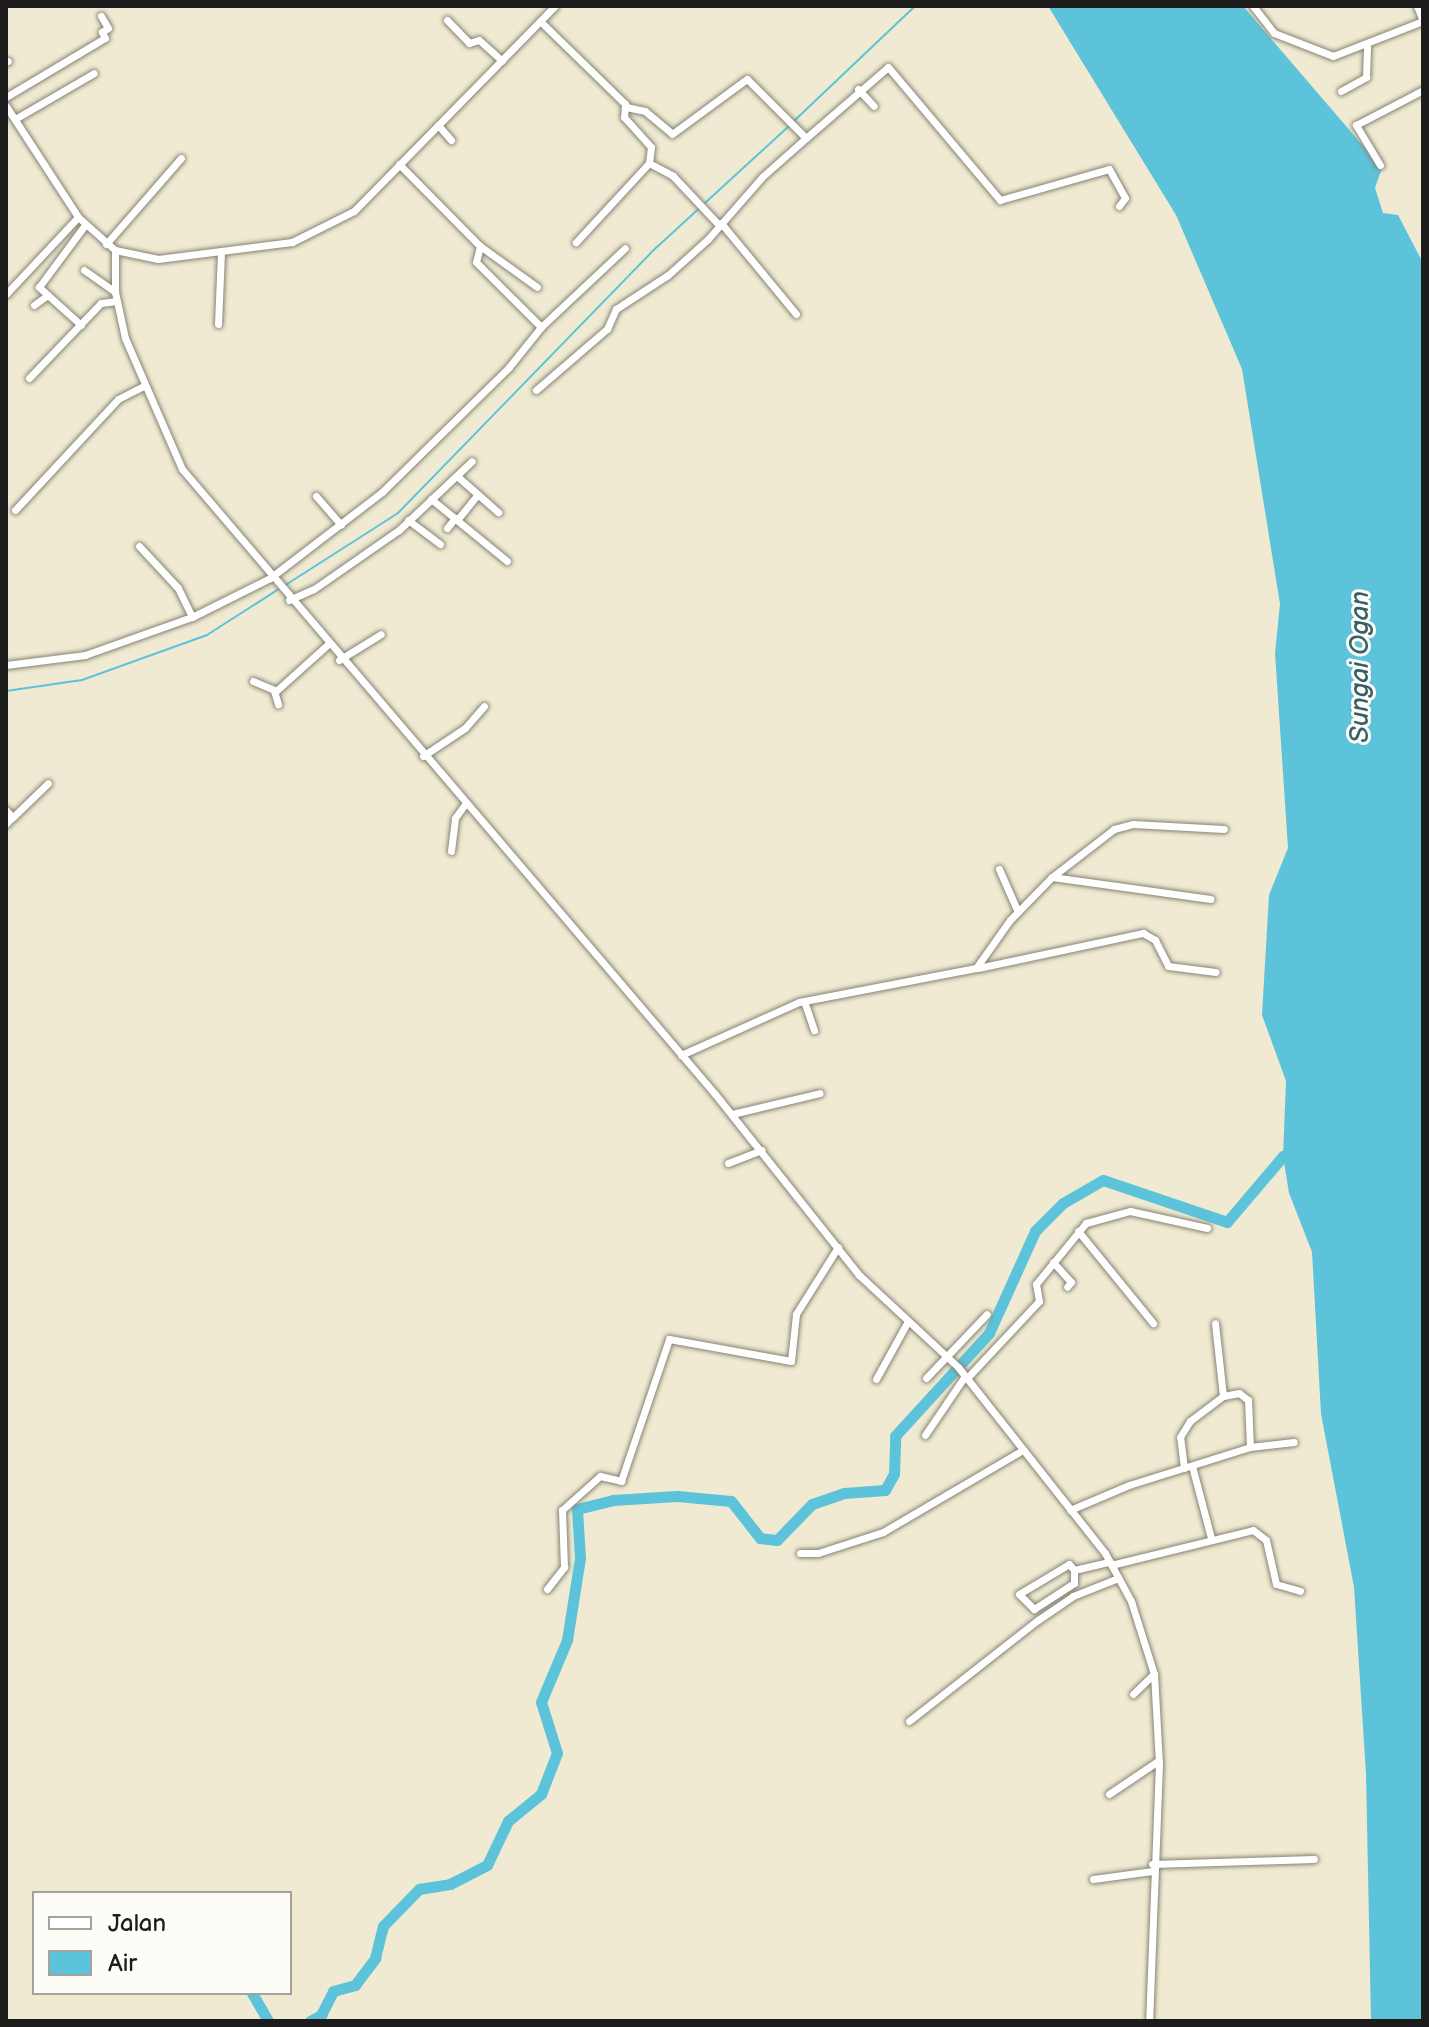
<!DOCTYPE html>
<style>
body{margin:0}
#map{position:relative;width:1429px;height:2027px;overflow:hidden;background:#efead1;font-family:"Balsamiq Sans",sans-serif}
div>[style]{position:absolute}
[style*='--x']{left:calc(var(--x)*1px);top:calc(var(--y)*1px);width:calc(var(--w)*1px);rotate:calc(var(--a)*1deg)}
.water>*{inset:0;background:#5dc3da}
.stream>*{height:2px;margin:-1px;padding:0 1px;transform-origin:1px;border-radius:1px;background:#5dc3da}
.river>*{height:11px;margin:-5.5px;padding:0 5.5px;transform-origin:5.5px;border-radius:5.5px;background:#5dc3da}
.roads{filter:drop-shadow(0 0 2px #868376) drop-shadow(0 0 2px #868376)}
.minor>*{height:7px;margin:-3.5px;padding:0 3.5px;transform-origin:3.5px;border-radius:3.5px;background:#fff}
span{translate:-50% -50%;white-space:nowrap;text-align:center;line-height:1.15;-webkit-text-stroke:6px #fdfcf7;paint-order:stroke}
.water-label{font-size:26px;color:#365f68;font-style:italic}
.frame{position:absolute;inset:0;border:8px solid #1c1c1c;pointer-events:none}
.legend{position:absolute;left:32px;top:1891px;width:260px;height:104px;box-sizing:border-box;background:#fdfcf7;border:2px solid #a3a29f;margin:0;padding:10px 14px;list-style:none;font-size:24px;color:#1c1c1c}
.legend li{display:flex;align-items:center;gap:16px;height:40px}
.legend b{width:40px;border:2px solid #a3a29f}
</style>
<div id="map">
<div class="water">
<div style="clip-path:polygon(1048px 6px,1243px 6px,1382px 168px,1375px 188px,1383px 213px,1398px 215px,1423px 263px,1423px 2021px,1371px 2021px,1366px 1774px,1354px 1587px,1321px 1414px,1312px 1252px,1289px 1193px,1283px 1156px,1286px 1081px,1262px 1015px,1269px 895px,1288px 848px,1275px 653px,1280px 604px,1242px 369px,1176px 215px)"></div>
</div>
<div class="stream">
<div style="--x:794;--y:121;--w:167;--a:-43.5"></div>
<div style="--x:284;--y:586;--w:135;--a:-32.6"></div>
<div style="--x:398;--y:513;--w:371;--a:-45.8"></div>
<div style="--x:657;--y:247;--w:179;--a:-42.5"></div>
<div style="--x:6;--y:691;--w:77;--a:-8.2"></div>
<div style="--x:82;--y:680;--w:133;--a:-19.8"></div>
<div style="--x:207;--y:635;--w:85;--a:-32.6"></div>
</div>
<div class="river">
<div style="--x:252;--y:1993;--w:32;--a:60"></div>
<div style="--x:310;--y:2021;--w:13;--a:-29"></div>
<div style="--x:321;--y:2015;--w:27;--a:-63"></div>
<div style="--x:333;--y:1991;--w:23;--a:-15"></div>
<div style="--x:355;--y:1985;--w:34;--a:-53"></div>
<div style="--x:375;--y:1958;--w:33;--a:-76"></div>
<div style="--x:383;--y:1926;--w:52;--a:-45.8"></div>
<div style="--x:419;--y:1889;--w:31;--a:-9"></div>
<div style="--x:450;--y:1884;--w:42;--a:-27.2"></div>
<div style="--x:487;--y:1865;--w:49;--a:-64.5"></div>
<div style="--x:508;--y:1821;--w:43;--a:-39.3"></div>
<div style="--x:541;--y:1794;--w:44;--a:-68.7"></div>
<div style="--x:557;--y:1753;--w:53;--a:-107.4"></div>
<div style="--x:541;--y:1702;--w:67;--a:-67.2"></div>
<div style="--x:567;--y:1640;--w:83;--a:-81"></div>
<div style="--x:580;--y:1558;--w:49;--a:-93.5"></div>
<div style="--x:577;--y:1509;--w:37;--a:-14"></div>
<div style="--x:613;--y:1500;--w:64;--a:-3.6"></div>
<div style="--x:677;--y:1496;--w:54;--a:5.3"></div>
<div style="--x:731;--y:1501;--w:47;--a:51.9"></div>
<div style="--x:760;--y:1538;--w:17;--a:7"></div>
<div style="--x:777;--y:1540;--w:50;--a:-45.8"></div>
<div style="--x:812;--y:1504;--w:34;--a:-19"></div>
<div style="--x:844;--y:1493;--w:41;--a:-4.2"></div>
<div style="--x:885;--y:1490;--w:18;--a:-61"></div>
<div style="--x:894;--y:1474;--w:38;--a:-88"></div>
<div style="--x:895;--y:1436;--w:139;--a:-47.6"></div>
<div style="--x:989;--y:1333;--w:112;--a:-65.7"></div>
<div style="--x:1035;--y:1231;--w:40;--a:-45"></div>
<div style="--x:1063;--y:1203;--w:46;--a:-29.9"></div>
<div style="--x:1103;--y:1180;--w:131;--a:18.7"></div>
<div style="--x:1227;--y:1222;--w:87;--a:-49.7"></div>
</div>
<div class="roads">
<div class="minor">
<div style="--x:1253;--y:6;--w:34;--a:52"></div>
<div style="--x:1274;--y:33;--w:63;--a:21.3"></div>
<div style="--x:1333;--y:56;--w:97;--a:-21.3"></div>
<div style="--x:1417;--y:6;--w:16;--a:68"></div>
<div style="--x:447;--y:20;--w:32;--a:46"></div>
<div style="--x:469;--y:43;--w:10;--a:-17"></div>
<div style="--x:479;--y:40;--w:31;--a:42"></div>
<div style="--x:540;--y:21;--w:119;--a:44.3"></div>
<div style="--x:625;--y:104;--w:13;--a:94"></div>
<div style="--x:624;--y:117;--w:40;--a:48"></div>
<div style="--x:651;--y:147;--w:16;--a:97"></div>
<div style="--x:649;--y:163;--w:108;--a:132.7"></div>
<div style="--x:6;--y:62;--w:2;--a:-27"></div>
<div style="--x:858;--y:89;--w:23;--a:47"></div>
<div style="--x:1341;--y:91;--w:29;--a:-29"></div>
<div style="--x:1366;--y:77;--w:31;--a:-88"></div>
<div style="--x:6;--y:97;--w:115;--a:-30.8"></div>
<div style="--x:105;--y:38;--w:7;--a:-117"></div>
<div style="--x:102;--y:32;--w:7;--a:-34"></div>
<div style="--x:108;--y:28;--w:14;--a:-120"></div>
<div style="--x:6;--y:106;--w:132;--a:57"></div>
<div style="--x:78;--y:217;--w:50;--a:41.7"></div>
<div style="--x:115;--y:250;--w:44;--a:11.8"></div>
<div style="--x:158;--y:259;--w:135;--a:-7.2"></div>
<div style="--x:292;--y:242;--w:69;--a:-26.6"></div>
<div style="--x:354;--y:211;--w:287;--a:-45.6"></div>
<div style="--x:626;--y:107;--w:19;--a:12"></div>
<div style="--x:645;--y:111;--w:35;--a:40"></div>
<div style="--x:672;--y:134;--w:93;--a:-36.3"></div>
<div style="--x:747;--y:79;--w:83;--a:45"></div>
<div style="--x:806;--y:138;--w:108;--a:-40.9"></div>
<div style="--x:888;--y:67;--w:174;--a:49.9"></div>
<div style="--x:1000;--y:200;--w:113;--a:-15.9"></div>
<div style="--x:1109;--y:169;--w:33;--a:61"></div>
<div style="--x:1125;--y:198;--w:10;--a:127"></div>
<div style="--x:15;--y:119;--w:91;--a:-30.2"></div>
<div style="--x:438;--y:125;--w:20;--a:49"></div>
<div style="--x:649;--y:163;--w:27;--a:28"></div>
<div style="--x:673;--y:176;--w:67;--a:46.8"></div>
<div style="--x:399;--y:164;--w:115;--a:45.4"></div>
<div style="--x:480;--y:246;--w:16;--a:104"></div>
<div style="--x:476;--y:262;--w:92;--a:45"></div>
<div style="--x:541;--y:327;--w:115;--a:-43.2"></div>
<div style="--x:1380;--y:165;--w:47;--a:-121"></div>
<div style="--x:1356;--y:125;--w:76;--a:-27.6"></div>
<div style="--x:721;--y:223;--w:118;--a:50.5"></div>
<div style="--x:106;--y:244;--w:114;--a:-48.9"></div>
<div style="--x:480;--y:246;--w:70;--a:35.7"></div>
<div style="--x:115;--y:250;--w:42;--a:90"></div>
<div style="--x:115;--y:292;--w:47;--a:77.7"></div>
<div style="--x:125;--y:338;--w:143;--a:66.5"></div>
<div style="--x:182;--y:469;--w:821;--a:49.54"></div>
<div style="--x:715;--y:1094;--w:231;--a:51.5"></div>
<div style="--x:859;--y:1275;--w:135;--a:42.9"></div>
<div style="--x:958;--y:1367;--w:237;--a:51.7"></div>
<div style="--x:1105;--y:1553;--w:55;--a:61.6"></div>
<div style="--x:1131;--y:1601;--w:77;--a:72.5"></div>
<div style="--x:1154;--y:1674;--w:90;--a:86.8"></div>
<div style="--x:1159;--y:1764;--w:257;--a:92.2"></div>
<div style="--x:84;--y:270;--w:38;--a:35"></div>
<div style="--x:6;--y:294;--w:105;--a:-46.9"></div>
<div style="--x:34;--y:305;--w:17;--a:-36"></div>
<div style="--x:218;--y:324;--w:73;--a:-87.6"></div>
<div style="--x:81;--y:325;--w:57;--a:-137.9"></div>
<div style="--x:39;--y:287;--w:77;--a:-53.4"></div>
<div style="--x:29;--y:378;--w:104;--a:-46.2"></div>
<div style="--x:101;--y:303;--w:16;--a:-7"></div>
<div style="--x:536;--y:390;--w:94;--a:-40.7"></div>
<div style="--x:607;--y:329;--w:22;--a:-66"></div>
<div style="--x:616;--y:309;--w:62;--a:-33.2"></div>
<div style="--x:668;--y:275;--w:54;--a:-42"></div>
<div style="--x:708;--y:239;--w:82;--a:-48.9"></div>
<div style="--x:762;--y:177;--w:59;--a:-41.6"></div>
<div style="--x:457;--y:476;--w:55;--a:41.3"></div>
<div style="--x:316;--y:496;--w:38;--a:49"></div>
<div style="--x:431;--y:499;--w:98;--a:39.2"></div>
<div style="--x:15;--y:510;--w:151;--a:-47.1"></div>
<div style="--x:118;--y:399;--w:29;--a:-27"></div>
<div style="--x:408;--y:520;--w:40;--a:37"></div>
<div style="--x:457;--y:520;--w:33;--a:-51"></div>
<div style="--x:447;--y:528;--w:13;--a:-51"></div>
<div style="--x:139;--y:546;--w:57;--a:47.1"></div>
<div style="--x:178;--y:588;--w:32;--a:64"></div>
<div style="--x:289;--y:600;--w:27;--a:-24"></div>
<div style="--x:314;--y:589;--w:103;--a:-34.8"></div>
<div style="--x:399;--y:530;--w:100;--a:-43.4"></div>
<div style="--x:339;--y:660;--w:49;--a:-31.8"></div>
<div style="--x:6;--y:665;--w:80;--a:-7.2"></div>
<div style="--x:85;--y:655;--w:114;--a:-19.6"></div>
<div style="--x:192;--y:617;--w:87;--a:-26.6"></div>
<div style="--x:270;--y:578;--w:141;--a:-37.5"></div>
<div style="--x:382;--y:492;--w:178;--a:-44.5"></div>
<div style="--x:509;--y:367;--w:51;--a:-51.3"></div>
<div style="--x:253;--y:681;--w:25;--a:23"></div>
<div style="--x:276;--y:691;--w:69;--a:-42"></div>
<div style="--x:274;--y:691;--w:14;--a:73"></div>
<div style="--x:423;--y:756;--w:50;--a:-33.7"></div>
<div style="--x:465;--y:728;--w:29;--a:-49"></div>
<div style="--x:6;--y:810;--w:9;--a:49"></div>
<div style="--x:12;--y:817;--w:9;--a:131"></div>
<div style="--x:12;--y:818;--w:50;--a:-44.2"></div>
<div style="--x:451;--y:851;--w:33;--a:-83"></div>
<div style="--x:455;--y:818;--w:17;--a:-54"></div>
<div style="--x:999;--y:869;--w:47;--a:66.2"></div>
<div style="--x:1052;--y:877;--w:160;--a:7.9"></div>
<div style="--x:978;--y:968;--w:169;--a:-12"></div>
<div style="--x:1143;--y:933;--w:14;--a:30"></div>
<div style="--x:1155;--y:940;--w:29;--a:63"></div>
<div style="--x:1168;--y:966;--w:48;--a:7.1"></div>
<div style="--x:804;--y:1001;--w:31;--a:71"></div>
<div style="--x:681;--y:1055;--w:129;--a:-24.2"></div>
<div style="--x:799;--y:1002;--w:180;--a:-10.9"></div>
<div style="--x:976;--y:968;--w:59;--a:-54.7"></div>
<div style="--x:1010;--y:920;--w:60;--a:-45.7"></div>
<div style="--x:1052;--y:877;--w:78;--a:-37.7"></div>
<div style="--x:1114;--y:829;--w:20;--a:-15"></div>
<div style="--x:1133;--y:824;--w:91;--a:3.1"></div>
<div style="--x:732;--y:1114;--w:90;--a:-13.4"></div>
<div style="--x:728;--y:1163;--w:36;--a:-21"></div>
<div style="--x:1078;--y:1231;--w:119;--a:50.8"></div>
<div style="--x:1053;--y:1262;--w:27;--a:48"></div>
<div style="--x:1071;--y:1282;--w:6;--a:129"></div>
<div style="--x:926;--y:1378;--w:88;--a:-46.4"></div>
<div style="--x:967;--y:1378;--w:105;--a:-46.9"></div>
<div style="--x:1039;--y:1301;--w:17;--a:-100"></div>
<div style="--x:1036;--y:1284;--w:79;--a:-50.7"></div>
<div style="--x:1086;--y:1223;--w:46;--a:-15.3"></div>
<div style="--x:1130;--y:1211;--w:79;--a:12.4"></div>
<div style="--x:876;--y:1379;--w:66;--a:-61.1"></div>
<div style="--x:925;--y:1435;--w:71;--a:-55.9"></div>
<div style="--x:1250;--y:1447;--w:44;--a:-6.5"></div>
<div style="--x:1192;--y:1466;--w:74;--a:75.2"></div>
<div style="--x:1184;--y:1468;--w:31;--a:-97"></div>
<div style="--x:1180;--y:1437;--w:19;--a:-58"></div>
<div style="--x:1190;--y:1421;--w:41;--a:-37.1"></div>
<div style="--x:1070;--y:1510;--w:64;--a:-23"></div>
<div style="--x:1129;--y:1485;--w:127;--a:-17.4"></div>
<div style="--x:1250;--y:1447;--w:47;--a:-92.4"></div>
<div style="--x:1248;--y:1400;--w:11;--a:-142"></div>
<div style="--x:1239;--y:1393;--w:16;--a:169"></div>
<div style="--x:1223;--y:1396;--w:73;--a:-96.3"></div>
<div style="--x:800;--y:1553;--w:18;--a:0"></div>
<div style="--x:818;--y:1553;--w:68;--a:-17.9"></div>
<div style="--x:883;--y:1532;--w:162;--a:-30.4"></div>
<div style="--x:1111;--y:1565;--w:146;--a:-13.8"></div>
<div style="--x:1253;--y:1530;--w:16;--a:38"></div>
<div style="--x:1266;--y:1540;--w:45;--a:77.2"></div>
<div style="--x:1276;--y:1584;--w:25;--a:16"></div>
<div style="--x:1074;--y:1570;--w:13;--a:90"></div>
<div style="--x:1074;--y:1583;--w:48;--a:147"></div>
<div style="--x:1034;--y:1609;--w:21;--a:-135"></div>
<div style="--x:1019;--y:1594;--w:58;--a:-31"></div>
<div style="--x:1069;--y:1564;--w:8;--a:50"></div>
<div style="--x:1074;--y:1570;--w:37;--a:-13"></div>
<div style="--x:547;--y:1589;--w:28;--a:-52"></div>
<div style="--x:564;--y:1567;--w:57;--a:-92"></div>
<div style="--x:562;--y:1510;--w:51;--a:-41.8"></div>
<div style="--x:600;--y:1476;--w:22;--a:13"></div>
<div style="--x:621;--y:1481;--w:150;--a:-71.3"></div>
<div style="--x:669;--y:1339;--w:124;--a:10.2"></div>
<div style="--x:791;--y:1361;--w:47;--a:-83.9"></div>
<div style="--x:796;--y:1314;--w:79;--a:-57.9"></div>
<div style="--x:1133;--y:1694;--w:29;--a:-44"></div>
<div style="--x:909;--y:1721;--w:164;--a:-38.1"></div>
<div style="--x:1038;--y:1620;--w:42;--a:-34.4"></div>
<div style="--x:1073;--y:1596;--w:48;--a:-21.8"></div>
<div style="--x:1109;--y:1794;--w:59;--a:-34"></div>
<div style="--x:1152;--y:1864;--w:162;--a:-1.8"></div>
<div style="--x:1093;--y:1879;--w:60;--a:-7.7"></div>
</div>
</div>
<div class="water-label">
<span style="left:1361px;top:667px;rotate:-90deg">Sungai Ogan</span>
</div>
<div class="frame"></div>
<ul class="legend">
<li><b style="height:10px;background:#fff"></b>Jalan</li>
<li><b style="height:22px;background:#5dc3da"></b>Air</li>
</ul>
</div>
